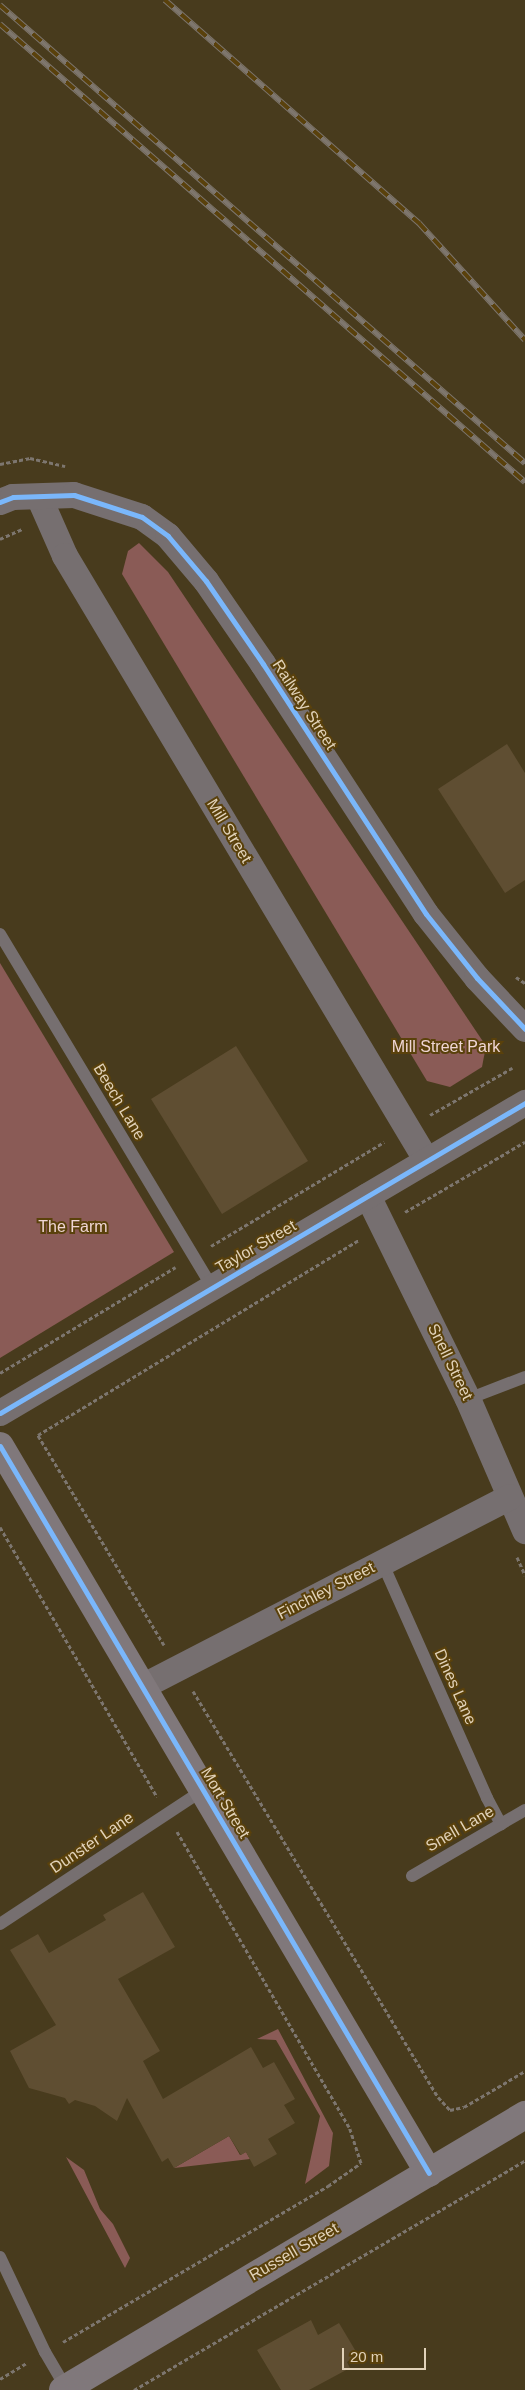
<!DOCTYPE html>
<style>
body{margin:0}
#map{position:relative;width:525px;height:2390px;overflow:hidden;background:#483b1d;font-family:Helvetica,sans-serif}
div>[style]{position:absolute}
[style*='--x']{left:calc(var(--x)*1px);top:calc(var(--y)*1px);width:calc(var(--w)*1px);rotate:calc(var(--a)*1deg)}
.green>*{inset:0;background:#8a5b56}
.building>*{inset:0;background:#5f4e32}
.path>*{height:3px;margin-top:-1.5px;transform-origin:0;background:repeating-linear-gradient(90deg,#7d766f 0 4px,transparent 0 6.5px)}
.lane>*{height:12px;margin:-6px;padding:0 6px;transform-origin:6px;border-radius:6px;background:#766f70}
.street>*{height:26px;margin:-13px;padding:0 13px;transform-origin:13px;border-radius:13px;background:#766f70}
.secondary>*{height:28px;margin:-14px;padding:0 14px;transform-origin:14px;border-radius:14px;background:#80787b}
.rail>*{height:5.5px;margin-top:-2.75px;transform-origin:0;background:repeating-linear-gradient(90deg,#5a410b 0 11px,#7e766d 0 22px);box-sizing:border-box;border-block:1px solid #7e766d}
.cycleway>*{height:5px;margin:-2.5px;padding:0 2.5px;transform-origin:2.5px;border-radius:2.5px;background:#7ab7fb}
span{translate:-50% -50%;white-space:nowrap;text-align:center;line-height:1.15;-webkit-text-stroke:4px #5a410b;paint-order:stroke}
.street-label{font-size:16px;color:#e1d2b9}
.park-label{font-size:16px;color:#f0d6d5}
.scale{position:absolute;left:342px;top:2348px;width:84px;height:22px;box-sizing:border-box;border:2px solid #e1d2b9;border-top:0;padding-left:6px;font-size:15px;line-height:18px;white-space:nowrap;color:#e1d2b9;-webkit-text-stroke:4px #5a410b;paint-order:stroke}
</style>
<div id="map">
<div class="green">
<div style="clip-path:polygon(139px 543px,168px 572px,486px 1046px,482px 1067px,450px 1087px,427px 1081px,122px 574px,128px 551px)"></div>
<div style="clip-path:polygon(0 963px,174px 1252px,0 1358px)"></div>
<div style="clip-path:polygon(278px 2029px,333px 2133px,329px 2166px,305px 2184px,320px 2116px,276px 2040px,257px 2039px)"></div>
<div style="clip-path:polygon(229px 2136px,240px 2155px,246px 2152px,250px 2159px,174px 2168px)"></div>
<div style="clip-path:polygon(66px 2157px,84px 2170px,100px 2209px,113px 2224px,130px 2258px,125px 2268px)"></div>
</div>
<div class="building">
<div style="clip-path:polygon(507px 744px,525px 773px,525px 880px,505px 893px,438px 789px)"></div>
<div style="clip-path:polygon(236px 1046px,308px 1161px,222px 1214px,151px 1099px)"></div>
<div style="clip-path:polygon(143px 1892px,175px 1947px,118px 1979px,160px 2051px,143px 2061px,163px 2099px,251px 2047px,263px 2068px,274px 2062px,295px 2099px,284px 2105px,295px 2123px,268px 2139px,277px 2154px,254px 2167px,246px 2152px,241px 2155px,229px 2136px,174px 2168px,168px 2158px,162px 2162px,127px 2098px,117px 2121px,95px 2106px,75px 2100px,69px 2104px,65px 2098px,29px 2088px,10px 2051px,56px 2025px,10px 1950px,38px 1934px,49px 1953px,106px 1920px,103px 1915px)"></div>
<div style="clip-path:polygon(311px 2320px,318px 2335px,339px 2323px,358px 2355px,347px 2362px,350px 2368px,309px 2390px,281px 2390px,257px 2350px)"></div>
</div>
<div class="path">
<div style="--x:0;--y:464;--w:31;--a:-11"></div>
<div style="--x:30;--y:458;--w:36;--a:13"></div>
<div style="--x:0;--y:539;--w:24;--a:-24"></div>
<div style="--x:516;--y:977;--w:11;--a:34"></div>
<div style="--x:430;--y:1115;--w:95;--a:-29.8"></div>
<div style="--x:405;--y:1212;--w:139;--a:-30.3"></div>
<div style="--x:211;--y:1246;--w:202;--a:-31"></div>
<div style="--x:0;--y:1373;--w:205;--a:-31.1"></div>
<div style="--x:0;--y:1527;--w:312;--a:59.8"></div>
<div style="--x:517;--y:1557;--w:20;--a:66"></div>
<div style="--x:164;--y:1645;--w:245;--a:-121"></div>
<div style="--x:38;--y:1435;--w:376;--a:-31.3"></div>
<div style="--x:193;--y:1691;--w:474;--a:58.9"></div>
<div style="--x:438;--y:2097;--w:18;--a:47"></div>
<div style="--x:450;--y:2110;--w:14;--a:-12"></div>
<div style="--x:464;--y:2107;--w:71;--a:-30.5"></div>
<div style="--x:63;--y:2342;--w:308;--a:-30.5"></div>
<div style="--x:328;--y:2186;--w:40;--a:-34.9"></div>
<div style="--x:361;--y:2163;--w:38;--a:-108"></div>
<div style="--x:349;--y:2127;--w:342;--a:-120.2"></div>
<div style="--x:0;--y:2379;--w:31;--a:-31"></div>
<div style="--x:134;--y:2390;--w:453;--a:-30.4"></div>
</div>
<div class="lane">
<div style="--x:0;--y:934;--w:412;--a:59"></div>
<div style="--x:468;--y:1399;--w:61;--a:-21.1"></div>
<div style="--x:382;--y:1562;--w:258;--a:66"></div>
<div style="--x:487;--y:1798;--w:30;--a:62"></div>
<div style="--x:412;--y:1876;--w:131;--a:-30.3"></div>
<div style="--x:0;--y:1924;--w:242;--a:-33.4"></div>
<div style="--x:0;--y:2257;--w:105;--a:64.7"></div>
<div style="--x:45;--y:2352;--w:42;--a:59.7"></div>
</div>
<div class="street">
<div style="--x:39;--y:497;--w:64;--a:66.2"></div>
<div style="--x:65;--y:556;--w:705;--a:59.11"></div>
<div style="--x:0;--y:502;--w:14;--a:-21"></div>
<div style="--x:13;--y:497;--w:61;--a:-1.9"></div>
<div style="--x:74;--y:495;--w:71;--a:17.9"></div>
<div style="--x:142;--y:517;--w:32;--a:36"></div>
<div style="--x:168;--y:536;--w:59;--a:49.8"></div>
<div style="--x:206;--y:581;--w:101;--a:55.5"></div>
<div style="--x:263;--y:664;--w:298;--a:56.9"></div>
<div style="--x:426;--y:914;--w:82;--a:51.4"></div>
<div style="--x:477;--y:978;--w:70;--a:46.7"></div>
<div style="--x:368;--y:1196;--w:226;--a:63.8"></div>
<div style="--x:468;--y:1399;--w:144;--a:66.6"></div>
<div style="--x:0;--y:1413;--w:610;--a:-30.56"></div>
<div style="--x:142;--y:1687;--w:414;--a:-27.3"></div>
</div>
<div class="secondary">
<div style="--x:0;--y:1446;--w:844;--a:59.46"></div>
<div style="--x:63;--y:2390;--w:538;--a:-30.76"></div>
</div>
<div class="rail">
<div style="--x:165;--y:0;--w:338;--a:41.3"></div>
<div style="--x:419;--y:223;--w:158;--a:47.8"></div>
<div style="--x:0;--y:5;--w:697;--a:41.1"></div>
<div style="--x:0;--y:24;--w:697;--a:41.1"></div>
</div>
<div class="cycleway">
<div style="--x:0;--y:502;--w:14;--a:-21"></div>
<div style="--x:13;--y:497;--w:61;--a:-1.9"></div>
<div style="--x:74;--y:495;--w:71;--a:17.9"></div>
<div style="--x:142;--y:517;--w:32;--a:36"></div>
<div style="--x:168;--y:536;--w:59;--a:49.8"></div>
<div style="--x:206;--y:581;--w:101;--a:55.5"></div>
<div style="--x:263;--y:664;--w:298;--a:56.9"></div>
<div style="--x:426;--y:914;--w:82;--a:51.4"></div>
<div style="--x:477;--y:978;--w:70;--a:46.7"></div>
<div style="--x:0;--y:1413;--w:610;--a:-30.56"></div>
<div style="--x:0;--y:1446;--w:844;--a:59.46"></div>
</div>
<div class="street-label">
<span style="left:304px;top:705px;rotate:57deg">Railway Street</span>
<span style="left:229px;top:831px;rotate:59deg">Mill Street</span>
<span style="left:119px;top:1102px;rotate:59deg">Beech Lane</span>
<span style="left:256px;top:1247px;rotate:-30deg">Taylor Street</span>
<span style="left:450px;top:1362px;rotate:64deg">Snell Street</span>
<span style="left:326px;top:1591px;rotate:-27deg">Finchley Street</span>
<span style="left:455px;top:1687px;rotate:66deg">Dines Lane</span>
<span style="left:225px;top:1803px;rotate:59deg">Mort Street</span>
<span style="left:460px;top:1829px;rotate:-30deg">Snell Lane</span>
<span style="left:92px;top:1843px;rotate:-34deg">Dunster Lane</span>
<span style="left:294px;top:2252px;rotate:-30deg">Russell Street</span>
</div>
<div class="park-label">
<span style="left:446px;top:1047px">Mill Street Park</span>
<span style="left:73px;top:1227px">The Farm</span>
</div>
<div class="scale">20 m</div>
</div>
